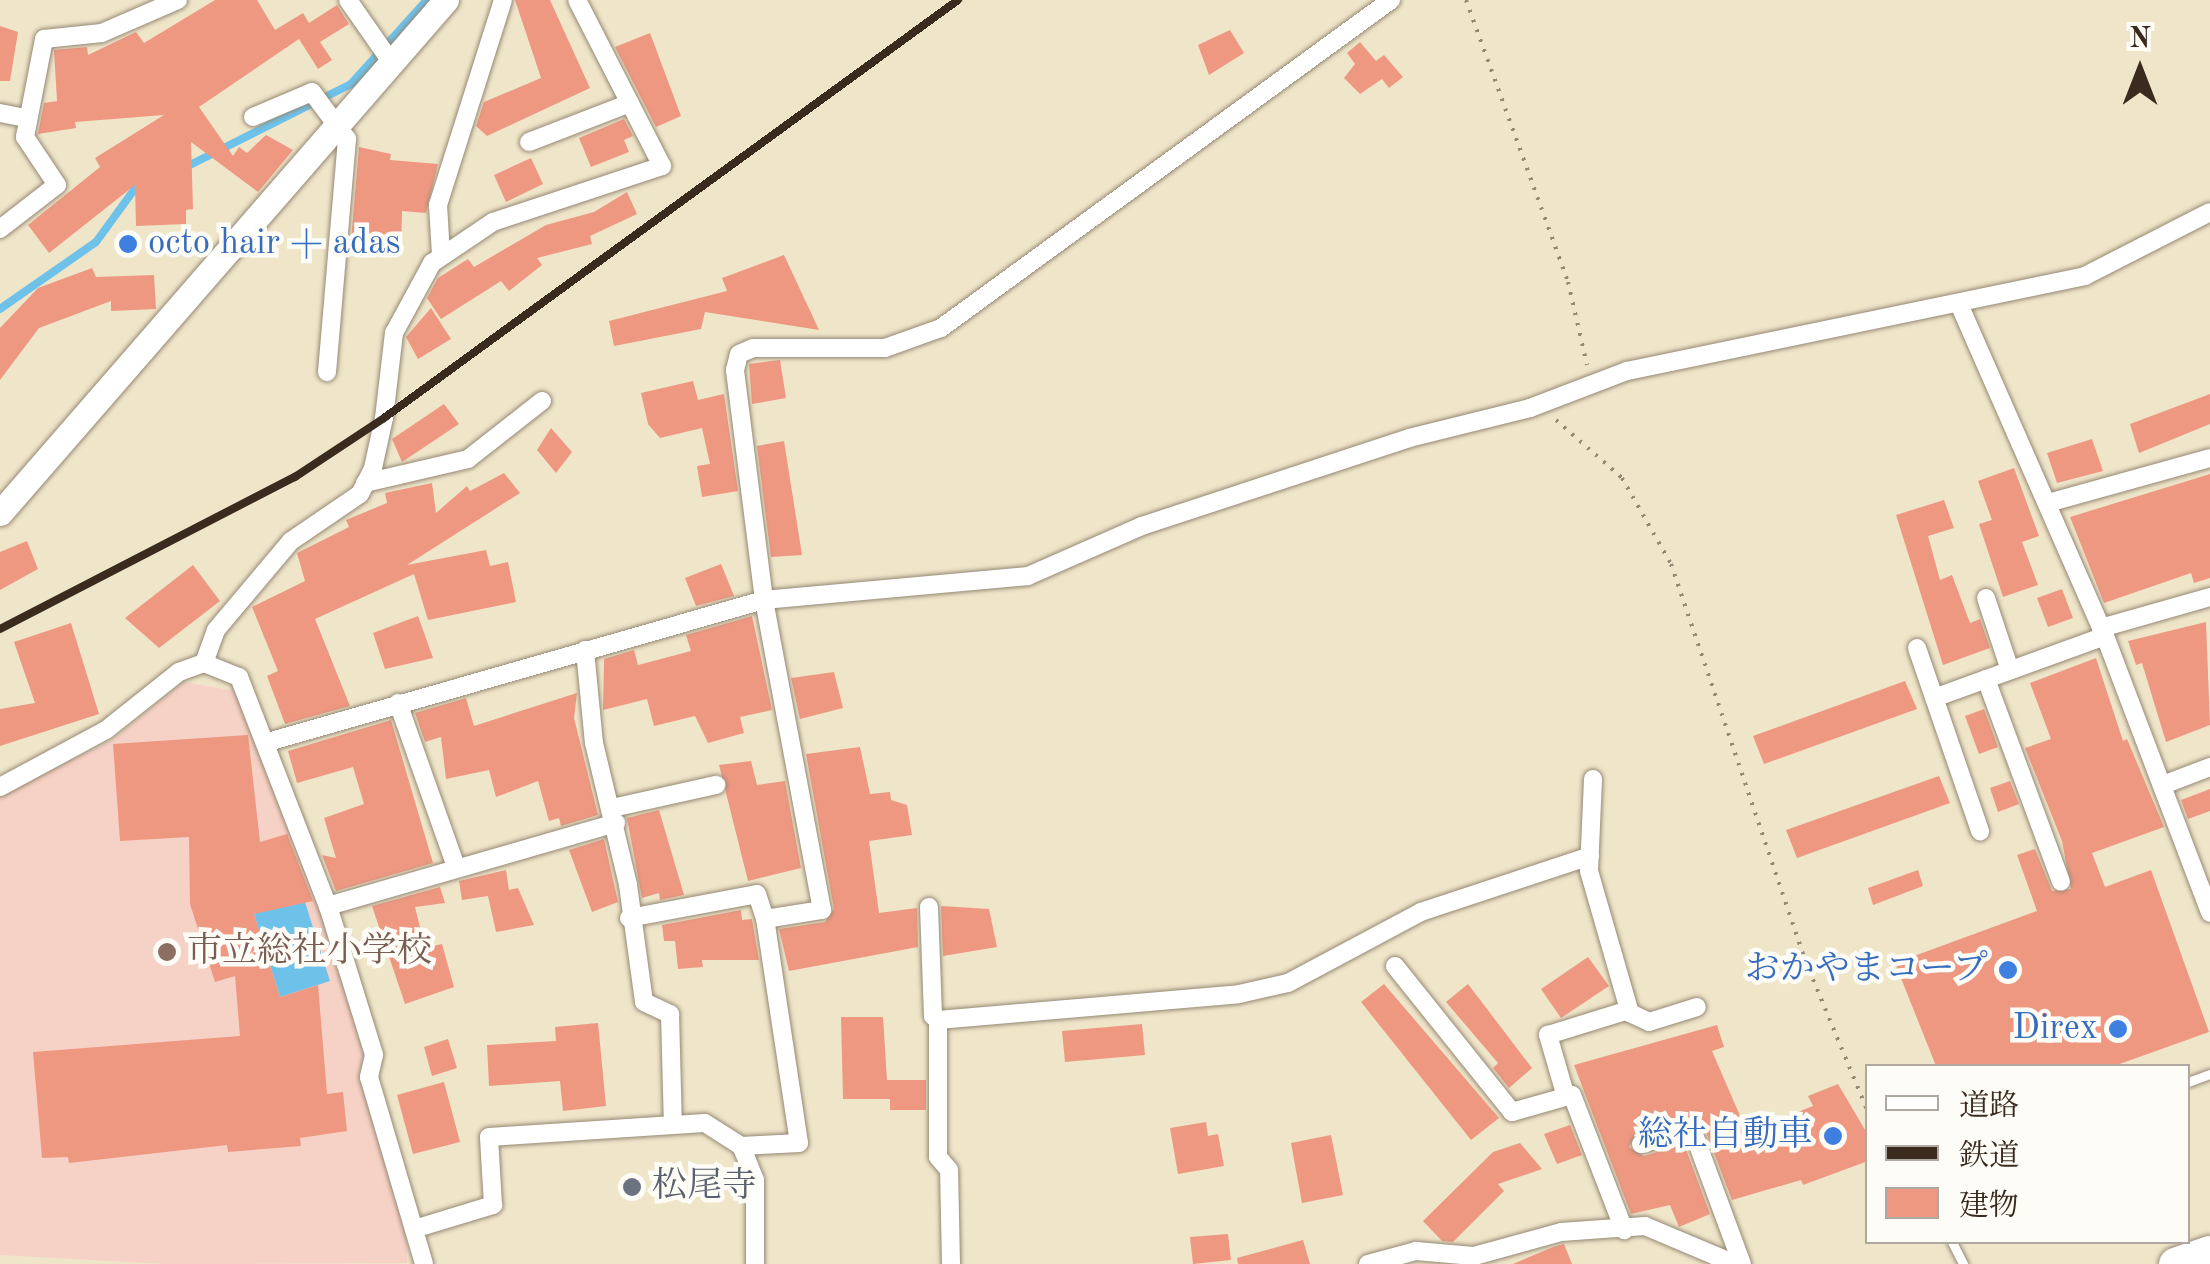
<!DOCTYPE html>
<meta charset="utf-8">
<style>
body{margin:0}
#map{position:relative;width:2210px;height:1264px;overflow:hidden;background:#efe5c9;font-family:"Old Standard TT","Noto Serif JP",serif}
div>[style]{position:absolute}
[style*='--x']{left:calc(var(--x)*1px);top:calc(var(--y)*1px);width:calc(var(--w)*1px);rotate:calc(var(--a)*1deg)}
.built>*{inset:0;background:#f6d1c5}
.water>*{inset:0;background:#6ec2ea}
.stream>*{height:8px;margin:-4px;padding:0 4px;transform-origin:4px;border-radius:4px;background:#6ec2ea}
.building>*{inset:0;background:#ee9882}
.path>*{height:4px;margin-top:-2px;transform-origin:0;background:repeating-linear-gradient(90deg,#958874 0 2.5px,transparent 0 10.5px)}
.roads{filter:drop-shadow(0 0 2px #958874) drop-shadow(0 0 2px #958874)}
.lane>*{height:9px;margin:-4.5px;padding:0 4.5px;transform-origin:4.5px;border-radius:4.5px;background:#fff}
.street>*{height:18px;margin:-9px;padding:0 9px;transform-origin:9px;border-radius:9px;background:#fff}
.secondary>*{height:25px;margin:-12.5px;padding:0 12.5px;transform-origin:12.5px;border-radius:12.5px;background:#fff}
.highway>*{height:32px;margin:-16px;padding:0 16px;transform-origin:16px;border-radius:16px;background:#fff}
.rail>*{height:8px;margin:-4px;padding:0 4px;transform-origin:4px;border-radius:4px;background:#3b2a1e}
.dots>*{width:28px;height:28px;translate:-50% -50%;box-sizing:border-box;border:5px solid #fdfcf7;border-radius:50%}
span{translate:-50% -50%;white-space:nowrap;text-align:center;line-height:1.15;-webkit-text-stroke:9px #fdfcf7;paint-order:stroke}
.shop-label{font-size:35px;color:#366cbe}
.left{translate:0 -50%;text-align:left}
.right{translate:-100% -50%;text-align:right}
.education-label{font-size:35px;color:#785e54}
.worship-label{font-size:35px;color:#5b616d}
.legend{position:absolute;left:1865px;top:1064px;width:325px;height:180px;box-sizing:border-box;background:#fdfcf7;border:2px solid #afa8a0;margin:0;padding:12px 18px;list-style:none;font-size:30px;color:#3b2a1e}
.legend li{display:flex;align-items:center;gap:20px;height:50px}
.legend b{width:50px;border:2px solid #afa8a0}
.north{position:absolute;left:2090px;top:20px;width:100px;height:100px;-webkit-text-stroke:8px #fdfcf7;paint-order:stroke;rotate:0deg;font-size:28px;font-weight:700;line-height:40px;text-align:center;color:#3b2a1e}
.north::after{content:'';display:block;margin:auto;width:35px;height:45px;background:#3b2a1e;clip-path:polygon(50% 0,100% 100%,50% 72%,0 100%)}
</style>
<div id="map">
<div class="built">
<div style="clip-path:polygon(183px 682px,236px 691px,304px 849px,366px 1055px,360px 1071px,406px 1229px,407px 1263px,166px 1264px,0 1255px,0 796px,114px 739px)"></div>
</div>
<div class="water">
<div style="clip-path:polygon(304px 899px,330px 981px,280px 997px,254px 914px)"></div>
</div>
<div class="stream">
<div style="--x:184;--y:168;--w:187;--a:-26.7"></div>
<div style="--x:351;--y:84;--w:113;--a:-47.9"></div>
<div style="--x:0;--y:309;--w:117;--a:-34.9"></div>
<div style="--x:96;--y:242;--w:73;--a:-53.9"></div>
</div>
<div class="building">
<div style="clip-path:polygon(215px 0,257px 0,275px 30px,303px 13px,309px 23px,337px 5px,349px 24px,320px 42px,332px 60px,318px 69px,299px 39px,199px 107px,233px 156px,239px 147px,247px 153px,266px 135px,293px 150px,258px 192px,191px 142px,193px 209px,186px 210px,186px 224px,136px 226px,135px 185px,49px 253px,28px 225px,100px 167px,95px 158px,164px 115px,75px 122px,76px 128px,38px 134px,44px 103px,57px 101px,54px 50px,87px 47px,88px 55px,136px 32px,144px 43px)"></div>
<div style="clip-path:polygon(515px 0,550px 0,590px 88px,487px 136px,476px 126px,484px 102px,541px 78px)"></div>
<div style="clip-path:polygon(0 26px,18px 32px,10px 81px,0 81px)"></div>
<div style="clip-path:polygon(1230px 30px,1244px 53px,1209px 75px,1198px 45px)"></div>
<div style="clip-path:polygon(650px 33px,681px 116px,656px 127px,615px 47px)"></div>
<div style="clip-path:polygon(1360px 42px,1376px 61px,1384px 55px,1403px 77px,1389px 88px,1382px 79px,1360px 94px,1344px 78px,1355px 64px,1347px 53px)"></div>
<div style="clip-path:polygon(624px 119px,633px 136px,624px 140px,629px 152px,591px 167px,579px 138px)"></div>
<div style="clip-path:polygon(359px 147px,391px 154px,390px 160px,438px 164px,426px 213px,402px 211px,401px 253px,350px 252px)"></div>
<div style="clip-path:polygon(531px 158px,543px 184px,506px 202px,494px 175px)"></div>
<div style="clip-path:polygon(627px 192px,637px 214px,590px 236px,592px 244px,537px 258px,542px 265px,509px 291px,501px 281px,441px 319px,427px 298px,438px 278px,468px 259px,474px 267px,546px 225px,594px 212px)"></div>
<div style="clip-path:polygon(784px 255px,819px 330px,705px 312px,701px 329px,614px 346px,609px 321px,727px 291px,722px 278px)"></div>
<div style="clip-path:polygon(92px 268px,96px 277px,154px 275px,156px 309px,111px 311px,111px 301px,39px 328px,0 380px,0 328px,38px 288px)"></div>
<div style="clip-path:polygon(431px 308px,451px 339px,418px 359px,406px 337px)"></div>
<div style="clip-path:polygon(780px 360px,786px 398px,752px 404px,749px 364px)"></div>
<div style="clip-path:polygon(693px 381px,698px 400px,724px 394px,738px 491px,702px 497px,697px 466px,710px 464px,702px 428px,660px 438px,648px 424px,641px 393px)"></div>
<div style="clip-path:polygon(2210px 394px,2210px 424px,2139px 453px,2130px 424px)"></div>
<div style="clip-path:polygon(444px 404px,459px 424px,402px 462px,392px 439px)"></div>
<div style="clip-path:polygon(551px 428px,572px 452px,556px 473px,537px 450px)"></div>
<div style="clip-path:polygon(2092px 439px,2103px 471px,2057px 483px,2047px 453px)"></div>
<div style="clip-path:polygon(784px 441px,802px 555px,771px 557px,757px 446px)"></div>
<div style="clip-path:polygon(2014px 468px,2039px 536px,2022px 542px,2038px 585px,2003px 597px,1979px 524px,1992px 520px,1978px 481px)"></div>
<div style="clip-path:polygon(504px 473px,520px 493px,407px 565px,486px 550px,490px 566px,508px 562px,516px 602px,428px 620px,414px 574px,315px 619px,350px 706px,285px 724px,267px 676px,278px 671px,252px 607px,305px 581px,297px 553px,349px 527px,346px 520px,387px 503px,385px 493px,432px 483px,436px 513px,467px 486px,470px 491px)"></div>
<div style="clip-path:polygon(2210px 474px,2210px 578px,2194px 583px,2191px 573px,2104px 603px,2070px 517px)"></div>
<div style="clip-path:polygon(1944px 500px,1954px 528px,1928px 536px,1940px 580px,1952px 575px,1970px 623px,1980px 619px,1990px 648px,1943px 665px,1896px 515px)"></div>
<div style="clip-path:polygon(27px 541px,38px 569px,0 590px,0 552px)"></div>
<div style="clip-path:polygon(721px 564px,734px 596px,696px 606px,685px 578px)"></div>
<div style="clip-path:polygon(193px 565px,220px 601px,159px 648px,125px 618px)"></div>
<div style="clip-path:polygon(2062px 589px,2073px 618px,2048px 627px,2037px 598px)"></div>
<div style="clip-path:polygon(418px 616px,433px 658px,385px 669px,373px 633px)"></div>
<div style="clip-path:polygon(752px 616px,772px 710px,740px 717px,744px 733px,708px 743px,695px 716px,654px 726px,647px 699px,603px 710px,604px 659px,634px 650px,638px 665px,691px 651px,686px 635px)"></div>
<div style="clip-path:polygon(2206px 622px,2210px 725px,2166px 742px,2142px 663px,2136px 665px,2128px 641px)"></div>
<div style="clip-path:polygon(71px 623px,99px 714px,0 746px,0 709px,35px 703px,14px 642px)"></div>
<div style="clip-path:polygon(2096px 658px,2123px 741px,2127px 739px,2164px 827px,2092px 853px,2105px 887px,2151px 870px,2209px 1032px,2114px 1066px,1936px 1066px,1895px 963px,2037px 911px,2017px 855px,2035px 849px,2052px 891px,2071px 889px,2062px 841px,2025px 748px,2051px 739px,2030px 683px)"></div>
<div style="clip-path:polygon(834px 672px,843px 708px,800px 719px,791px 678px)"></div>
<div style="clip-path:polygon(1905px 681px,1917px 709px,1764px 764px,1753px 736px)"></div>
<div style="clip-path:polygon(577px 693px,574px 718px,598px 815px,561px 826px,559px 818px,549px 821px,538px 781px,496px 797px,489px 770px,446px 779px,441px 737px,425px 742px,415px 713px,466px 698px,474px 726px)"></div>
<div style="clip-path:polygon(1984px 709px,1998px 747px,1979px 754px,1965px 716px)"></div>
<div style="clip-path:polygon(391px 720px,433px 863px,336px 891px,322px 855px,336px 858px,324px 818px,364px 804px,353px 767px,297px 783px,288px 751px)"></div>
<div style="clip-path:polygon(248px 735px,260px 842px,287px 834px,313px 901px,254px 914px,280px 997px,318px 985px,327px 1094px,343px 1092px,347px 1131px,300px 1138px,301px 1146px,228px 1152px,227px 1145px,69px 1163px,68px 1157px,42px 1158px,33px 1052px,240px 1036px,235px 976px,215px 982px,190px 904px,189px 837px,120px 841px,113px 744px)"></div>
<div style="clip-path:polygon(860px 747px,870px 794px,890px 792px,891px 800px,907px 805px,912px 835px,869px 841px,879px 913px,917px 908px,918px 947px,789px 971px,779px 929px,825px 922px,834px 909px,806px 754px)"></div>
<div style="clip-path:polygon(751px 761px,757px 785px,785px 781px,801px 868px,748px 881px,719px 765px)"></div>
<div style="clip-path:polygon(1939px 776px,1950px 803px,1797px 858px,1786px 830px)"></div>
<div style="clip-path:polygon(2010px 781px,2019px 804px,1998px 812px,1990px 788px)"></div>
<div style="clip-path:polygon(2210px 789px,2210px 811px,2188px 819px,2181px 800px)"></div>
<div style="clip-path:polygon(659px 810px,684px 895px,660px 900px,659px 893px,642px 898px,627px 818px)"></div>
<div style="clip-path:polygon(604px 839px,618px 902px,592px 912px,569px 850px)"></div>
<div style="clip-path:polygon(506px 870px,509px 890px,518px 888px,534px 925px,496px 932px,488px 896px,462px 900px,459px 881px)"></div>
<div style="clip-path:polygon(1918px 870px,1923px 886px,1873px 905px,1868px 888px)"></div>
<div style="clip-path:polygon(440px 887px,445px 903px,415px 907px,425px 948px,442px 944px,454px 987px,405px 1004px,372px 906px)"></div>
<div style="clip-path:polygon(941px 906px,989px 909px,997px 947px,943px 956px)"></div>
<div style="clip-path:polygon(741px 910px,742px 920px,752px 919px,759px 960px,702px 960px,703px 967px,678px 969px,675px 941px,664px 941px,662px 925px)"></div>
<div style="clip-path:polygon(1588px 957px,1609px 986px,1561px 1018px,1541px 989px)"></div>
<div style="clip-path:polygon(1384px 984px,1499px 1118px,1471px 1140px,1361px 1002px)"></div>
<div style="clip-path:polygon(1468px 984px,1532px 1068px,1509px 1088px,1493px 1068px,1498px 1063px,1446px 1002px)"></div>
<div style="clip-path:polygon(841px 1017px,883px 1017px,887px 1080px,926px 1080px,926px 1110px,890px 1110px,890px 1099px,843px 1099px)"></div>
<div style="clip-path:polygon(598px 1023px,606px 1106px,563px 1111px,560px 1081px,489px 1086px,487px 1045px,556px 1041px,555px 1027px)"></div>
<div style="clip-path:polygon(1142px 1024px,1145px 1055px,1065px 1062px,1062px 1031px)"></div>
<div style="clip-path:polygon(1717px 1025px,1724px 1047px,1712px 1051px,1747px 1132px,1813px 1106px,1808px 1096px,1838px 1084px,1868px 1135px,1868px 1161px,1803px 1185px,1801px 1180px,1732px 1200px,1703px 1124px,1688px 1117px,1637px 1132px,1629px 1147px,1644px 1156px,1684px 1144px,1710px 1214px,1679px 1227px,1670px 1205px,1631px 1214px,1574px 1065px)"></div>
<div style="clip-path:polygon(448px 1039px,457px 1068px,432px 1076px,424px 1047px)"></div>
<div style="clip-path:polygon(444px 1082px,460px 1142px,413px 1154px,397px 1095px)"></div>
<div style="clip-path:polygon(1206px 1122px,1208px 1136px,1218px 1134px,1224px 1166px,1178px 1174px,1170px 1128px)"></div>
<div style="clip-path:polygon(1570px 1125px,1582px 1155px,1557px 1164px,1544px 1134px)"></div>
<div style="clip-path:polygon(1331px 1135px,1343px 1195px,1302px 1203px,1291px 1143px)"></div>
<div style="clip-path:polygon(1520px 1143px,1542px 1169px,1498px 1184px,1504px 1191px,1453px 1242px,1442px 1241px,1423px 1221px,1493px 1152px)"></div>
<div style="clip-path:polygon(1228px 1234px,1231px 1260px,1193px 1264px,1190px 1237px)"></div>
<div style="clip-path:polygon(1303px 1240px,1310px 1264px,1238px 1264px,1237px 1258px)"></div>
<div style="clip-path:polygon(1564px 1244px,1572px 1264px,1513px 1264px,1553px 1247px)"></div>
</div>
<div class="path">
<div style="--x:1466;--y:0;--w:300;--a:70.1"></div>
<div style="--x:1568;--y:282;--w:85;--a:77.1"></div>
<div style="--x:1556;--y:420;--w:88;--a:41.3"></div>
<div style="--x:1622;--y:478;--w:99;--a:60.3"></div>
<div style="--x:1671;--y:564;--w:418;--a:71.3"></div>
<div style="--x:1805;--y:960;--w:165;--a:67.5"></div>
</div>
<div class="roads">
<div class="lane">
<div style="--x:2188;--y:1082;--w:23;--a:-20"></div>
<div style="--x:1952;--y:1242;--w:25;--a:63"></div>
</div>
<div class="street">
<div style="--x:348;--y:0;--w:77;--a:55.1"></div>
<div style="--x:0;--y:113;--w:26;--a:11"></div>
<div style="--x:253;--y:117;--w:64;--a:-23"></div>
<div style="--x:312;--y:92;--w:59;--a:53.3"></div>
<div style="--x:347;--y:139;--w:234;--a:94.9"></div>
<div style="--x:529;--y:142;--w:108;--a:-21.1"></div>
<div style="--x:0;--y:229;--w:72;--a:-37.7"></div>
<div style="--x:57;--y:185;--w:58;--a:-123.7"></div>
<div style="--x:25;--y:137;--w:100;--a:-79"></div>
<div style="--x:44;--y:39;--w:58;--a:-5.9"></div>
<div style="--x:102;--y:33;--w:83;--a:-23.5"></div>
<div style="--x:441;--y:255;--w:50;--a:-93.4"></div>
<div style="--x:438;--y:205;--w:215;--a:-72.4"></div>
<div style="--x:1959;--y:304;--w:363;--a:66.3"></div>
<div style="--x:2105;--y:636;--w:296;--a:69.2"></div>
<div style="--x:365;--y:483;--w:106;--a:-13.1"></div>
<div style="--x:468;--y:459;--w:94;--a:-38.1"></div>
<div style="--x:2048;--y:503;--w:168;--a:-15.5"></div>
<div style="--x:1986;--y:598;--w:76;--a:71.6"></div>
<div style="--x:2101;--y:628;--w:113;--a:-15.9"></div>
<div style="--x:1917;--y:648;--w:194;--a:71"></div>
<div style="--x:585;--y:650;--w:93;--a:84.5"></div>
<div style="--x:594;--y:743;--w:146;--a:76.5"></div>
<div style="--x:628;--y:885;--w:118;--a:82.2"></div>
<div style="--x:644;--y:1002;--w:29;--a:25"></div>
<div style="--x:670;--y:1014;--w:111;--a:88.5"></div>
<div style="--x:204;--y:663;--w:35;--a:-70"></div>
<div style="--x:216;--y:630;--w:116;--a:-49.9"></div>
<div style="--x:291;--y:541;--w:83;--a:-34.3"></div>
<div style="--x:360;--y:494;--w:29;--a:-63"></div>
<div style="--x:373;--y:468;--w:51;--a:-77.6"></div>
<div style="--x:384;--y:418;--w:86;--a:-83.3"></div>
<div style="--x:394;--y:333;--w:80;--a:-61.5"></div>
<div style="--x:432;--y:263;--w:73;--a:-33.9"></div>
<div style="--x:493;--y:222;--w:178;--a:-18.3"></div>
<div style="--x:662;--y:166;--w:186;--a:-117.1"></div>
<div style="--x:1986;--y:679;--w:216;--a:69.7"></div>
<div style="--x:1934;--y:698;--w:182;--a:-19.9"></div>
<div style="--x:398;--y:703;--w:174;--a:70.5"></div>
<div style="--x:268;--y:742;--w:516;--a:-15.98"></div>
<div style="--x:764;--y:600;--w:265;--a:-5.2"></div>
<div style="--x:1028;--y:576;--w:124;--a:-23.7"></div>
<div style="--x:1142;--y:526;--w:281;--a:-18.2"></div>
<div style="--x:1409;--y:438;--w:125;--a:-13.9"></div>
<div style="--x:1530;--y:408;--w:104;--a:-20.9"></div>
<div style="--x:1627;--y:371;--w:468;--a:-11.7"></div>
<div style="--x:2085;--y:276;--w:140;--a:-27.1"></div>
<div style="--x:1593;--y:779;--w:92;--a:92.5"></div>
<div style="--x:1589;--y:871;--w:148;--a:73.9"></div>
<div style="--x:1630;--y:1013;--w:21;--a:25"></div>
<div style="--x:1649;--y:1022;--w:50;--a:-17.4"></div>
<div style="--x:2163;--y:785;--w:50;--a:-21"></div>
<div style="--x:0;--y:787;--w:120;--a:-28.3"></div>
<div style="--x:106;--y:730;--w:93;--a:-38.5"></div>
<div style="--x:179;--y:672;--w:27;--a:-20"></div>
<div style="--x:204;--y:663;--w:38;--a:22"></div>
<div style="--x:239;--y:677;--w:246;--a:68.8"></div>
<div style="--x:328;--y:906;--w:156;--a:72.8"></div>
<div style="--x:374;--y:1055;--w:23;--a:103"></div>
<div style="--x:369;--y:1077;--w:195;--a:73.6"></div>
<div style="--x:612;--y:808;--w:107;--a:-12.5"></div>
<div style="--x:328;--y:906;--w:300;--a:-16.1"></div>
<div style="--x:929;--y:907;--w:109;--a:87.9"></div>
<div style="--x:933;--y:1016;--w:6;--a:39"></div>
<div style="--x:629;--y:918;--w:130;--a:-10.6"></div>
<div style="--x:757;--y:894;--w:26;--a:72"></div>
<div style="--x:1395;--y:966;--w:187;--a:51.3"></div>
<div style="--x:1512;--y:1112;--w:62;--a:-15.8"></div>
<div style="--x:1572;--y:1095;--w:145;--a:68.9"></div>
<div style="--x:1566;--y:1097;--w:65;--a:-106.2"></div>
<div style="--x:1548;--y:1035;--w:85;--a:-17.2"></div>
<div style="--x:1641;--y:1144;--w:53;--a:-16.4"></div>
<div style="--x:1692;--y:1129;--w:144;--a:69.7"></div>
<div style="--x:414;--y:1229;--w:83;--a:-16.9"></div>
<div style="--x:493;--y:1205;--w:68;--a:-93.4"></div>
<div style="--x:489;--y:1137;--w:216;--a:-3.7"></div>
<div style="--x:705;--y:1123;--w:43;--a:32.6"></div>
<div style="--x:755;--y:1264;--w:84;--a:-90"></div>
<div style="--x:755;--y:1180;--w:37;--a:-112"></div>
<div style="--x:741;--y:1146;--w:58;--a:-3"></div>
<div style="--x:799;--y:1143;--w:227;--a:-98.6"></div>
<div style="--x:765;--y:919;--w:58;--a:-9"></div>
<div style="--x:822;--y:910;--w:315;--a:-100.6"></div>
<div style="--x:764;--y:600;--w:232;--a:-97.2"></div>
<div style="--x:735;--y:370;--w:16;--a:-76"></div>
<div style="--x:739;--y:354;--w:15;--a:-23"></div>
<div style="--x:753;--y:348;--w:132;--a:0"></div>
<div style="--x:885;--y:348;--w:59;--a:-19.7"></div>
<div style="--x:941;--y:328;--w:557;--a:-36.09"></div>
<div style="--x:951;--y:1264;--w:94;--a:-91.2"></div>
<div style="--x:949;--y:1170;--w:17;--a:-130"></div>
<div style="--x:938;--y:1157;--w:137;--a:-90"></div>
<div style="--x:938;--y:1020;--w:302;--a:-4.9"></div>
<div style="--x:1239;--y:994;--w:50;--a:-12.7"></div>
<div style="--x:1288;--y:983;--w:151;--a:-28.1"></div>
<div style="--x:1421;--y:912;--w:178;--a:-18.3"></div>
<div style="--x:1368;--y:1264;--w:50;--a:-15.2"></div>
<div style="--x:1416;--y:1251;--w:58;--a:4.9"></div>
<div style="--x:1474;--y:1256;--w:90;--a:-15.4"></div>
<div style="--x:1561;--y:1232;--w:84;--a:-4.1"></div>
<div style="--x:1645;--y:1226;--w:98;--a:22.9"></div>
</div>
<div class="secondary">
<div style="--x:0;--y:513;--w:680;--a:-49"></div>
</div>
<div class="highway">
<div style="--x:2175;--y:1264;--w:37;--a:-19"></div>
</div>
</div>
<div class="rail">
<div style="--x:0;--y:629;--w:332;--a:-27.3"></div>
<div style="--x:295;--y:477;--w:107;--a:-33.5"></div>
<div style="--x:384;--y:418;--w:710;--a:-36.06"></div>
</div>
<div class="dots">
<div style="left:128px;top:244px;background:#3f7fe0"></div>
<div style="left:167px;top:952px;background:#8d6e63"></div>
<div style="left:2008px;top:970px;background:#3f7fe0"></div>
<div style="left:2118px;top:1029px;background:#3f7fe0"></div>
<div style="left:1833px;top:1136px;background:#3f7fe0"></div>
<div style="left:632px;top:1187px;background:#6b7280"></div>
</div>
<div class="shop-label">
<span class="left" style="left:148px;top:244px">octo hair + adas</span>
<span class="right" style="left:1988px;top:970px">おかやまコープ</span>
<span class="right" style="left:2098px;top:1029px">Direx</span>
<span class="right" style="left:1813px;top:1136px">総社自動車</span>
</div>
<div class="education-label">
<span class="left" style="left:187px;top:952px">市立総社小学校</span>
</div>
<div class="worship-label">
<span class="left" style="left:652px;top:1187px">松尾寺</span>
</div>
<ul class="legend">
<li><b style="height:12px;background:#fff"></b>道路</li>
<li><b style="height:12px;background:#3b2a1e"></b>鉄道</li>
<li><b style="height:28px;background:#ee9882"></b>建物</li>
</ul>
<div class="north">N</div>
</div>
